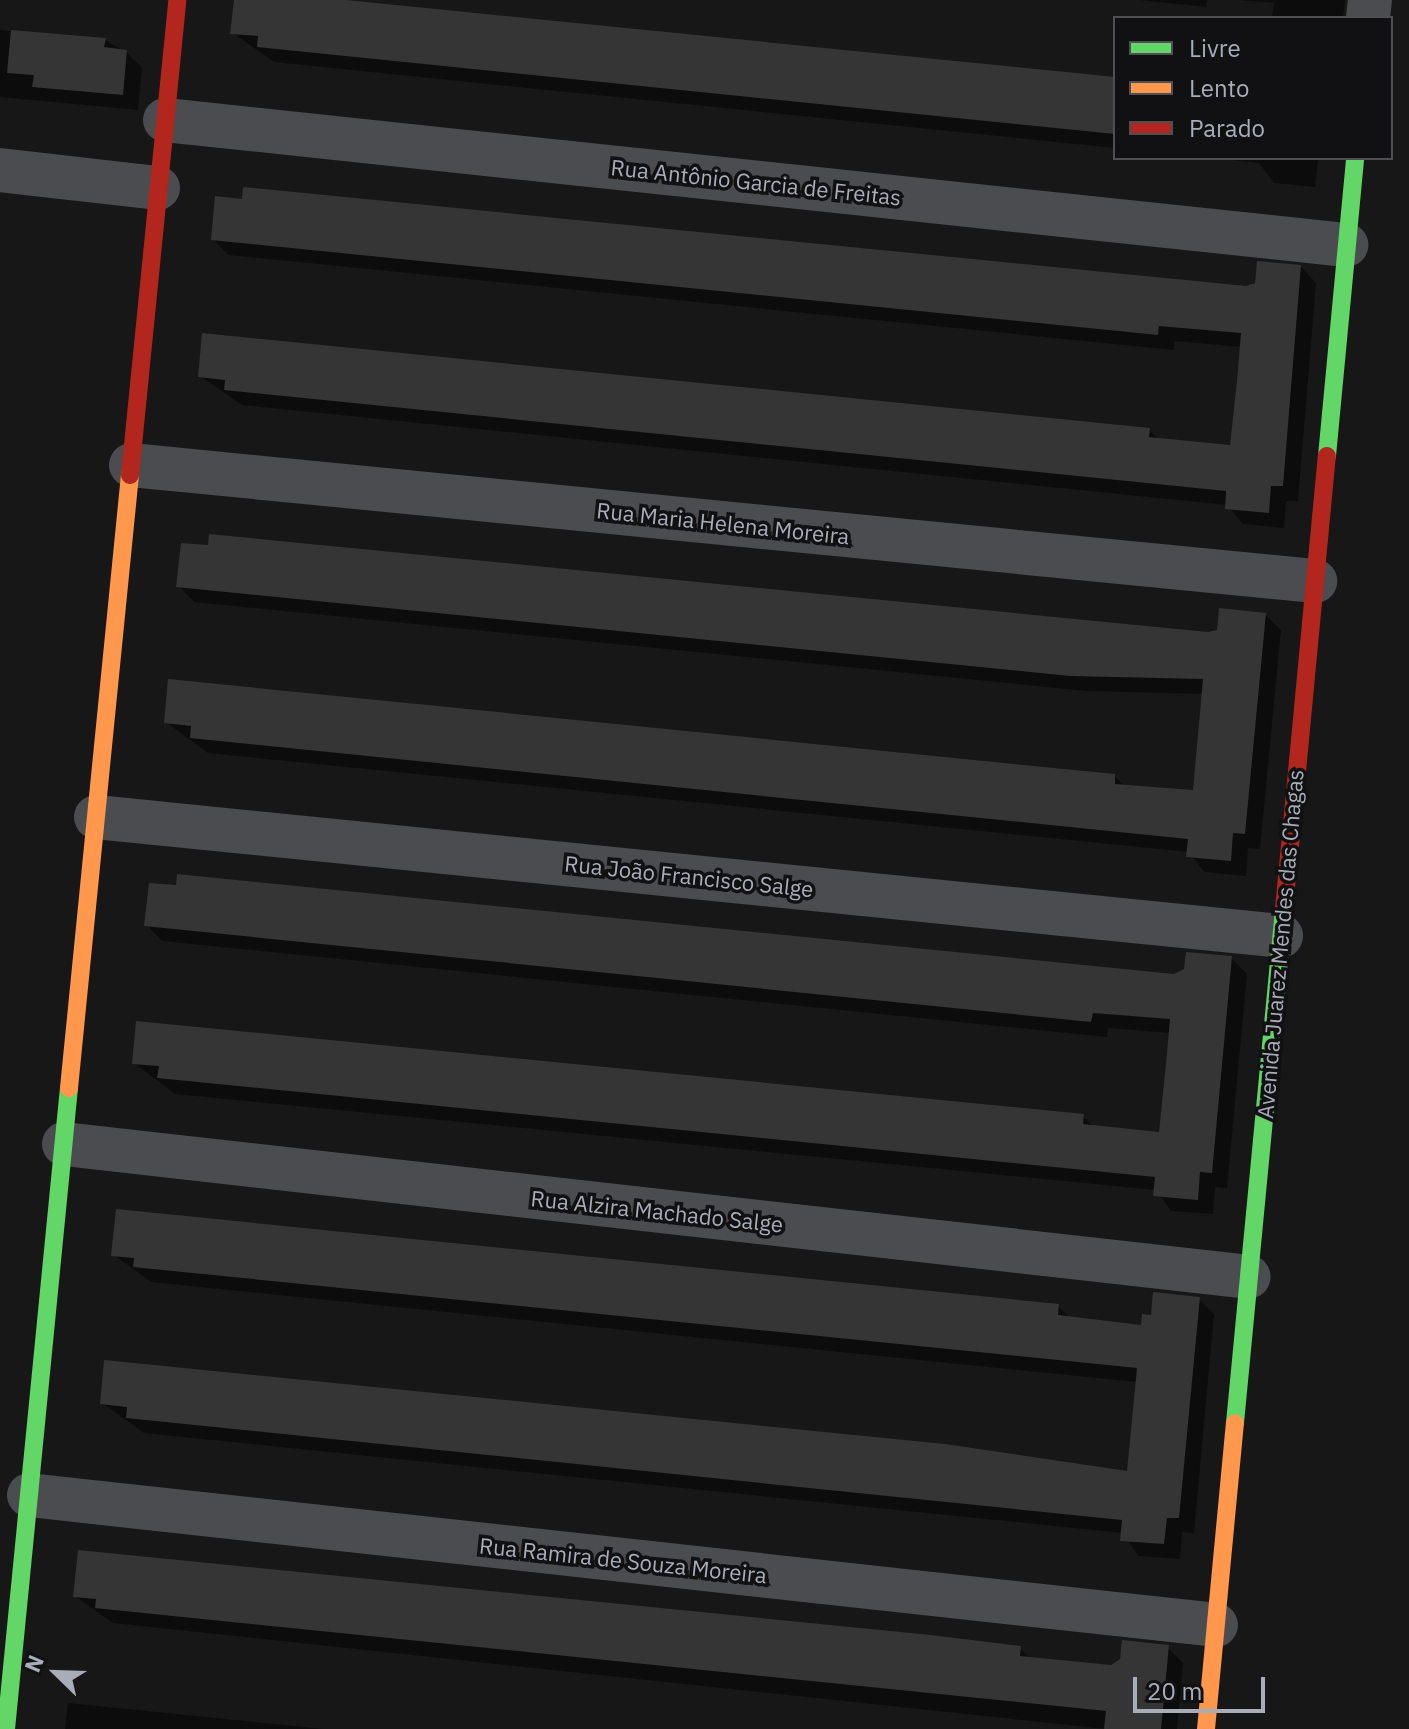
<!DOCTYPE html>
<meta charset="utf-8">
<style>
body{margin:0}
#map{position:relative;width:1409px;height:1729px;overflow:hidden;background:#171717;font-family:"IBM Plex Sans",sans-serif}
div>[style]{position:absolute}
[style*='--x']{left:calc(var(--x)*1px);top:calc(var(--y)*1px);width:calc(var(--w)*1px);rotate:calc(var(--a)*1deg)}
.shadow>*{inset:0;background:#0007}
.building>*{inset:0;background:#353536}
.street>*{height:44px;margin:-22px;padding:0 22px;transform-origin:22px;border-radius:22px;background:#4b4c50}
.fast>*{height:18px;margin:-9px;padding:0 9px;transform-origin:9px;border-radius:9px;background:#63d668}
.slow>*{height:18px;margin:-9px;padding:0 9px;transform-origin:9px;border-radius:9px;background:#ff974d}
.jam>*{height:18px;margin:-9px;padding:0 9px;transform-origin:9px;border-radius:9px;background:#b3261e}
span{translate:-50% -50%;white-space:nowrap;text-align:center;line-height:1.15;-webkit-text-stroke:7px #111113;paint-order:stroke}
.street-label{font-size:22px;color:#a8adb8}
.legend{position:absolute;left:1113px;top:16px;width:280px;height:144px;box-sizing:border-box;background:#111113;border:2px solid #4d4f55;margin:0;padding:10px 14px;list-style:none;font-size:24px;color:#a8adb8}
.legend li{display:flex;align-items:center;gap:16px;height:40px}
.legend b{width:40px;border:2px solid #4d4f55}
.north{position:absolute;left:16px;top:1633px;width:80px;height:80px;-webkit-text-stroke:6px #111113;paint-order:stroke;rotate:293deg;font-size:22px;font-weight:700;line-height:32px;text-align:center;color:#a8adb8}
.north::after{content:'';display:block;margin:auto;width:28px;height:36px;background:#a8adb8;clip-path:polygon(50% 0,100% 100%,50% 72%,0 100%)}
.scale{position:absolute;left:1133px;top:1677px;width:132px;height:36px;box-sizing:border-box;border:4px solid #a8adb8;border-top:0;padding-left:10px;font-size:24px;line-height:28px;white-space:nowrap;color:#a8adb8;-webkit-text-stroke:6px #111113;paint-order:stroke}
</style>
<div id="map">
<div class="shadow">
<div style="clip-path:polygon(236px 0,326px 0,1115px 79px,1115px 148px,274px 62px,233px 33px)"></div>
<div style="clip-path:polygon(1139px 0,1207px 0,1206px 7px)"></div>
<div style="clip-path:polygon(1238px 0,1345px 0,1343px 18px,1272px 18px,1274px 3px)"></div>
<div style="clip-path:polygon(0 30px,105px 40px,126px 52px,142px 68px,138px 110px,0 97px)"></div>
<div style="clip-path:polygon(1214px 158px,1330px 158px,1318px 160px,1315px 187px,1274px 183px,1259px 163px)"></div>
<div style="clip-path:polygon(213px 239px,1246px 288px,1301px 267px,1316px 283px,1298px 501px,1286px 501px,1284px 528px,1243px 524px,1227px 505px,242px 405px,200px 376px,1149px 430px,1160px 440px,1232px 447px,1242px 347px,1174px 341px,1174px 350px,228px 255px)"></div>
<div style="clip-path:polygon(179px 586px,1208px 634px,1265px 614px,1281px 630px,1260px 849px,1248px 848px,1246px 876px,1204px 872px,1189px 852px,208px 753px,166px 722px,1114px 776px,1125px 786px,1195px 792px,1204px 694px,1087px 691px,194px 602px)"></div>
<div style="clip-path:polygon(147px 925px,1175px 976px,1231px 958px,1247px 974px,1227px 1188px,1215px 1187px,1213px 1214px,1171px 1211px,1156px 1190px,175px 1094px,134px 1063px,1083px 1116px,1094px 1127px,1161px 1135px,1171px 1033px,1108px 1028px,1107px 1037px,162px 941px)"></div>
<div style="clip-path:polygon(114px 1255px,1058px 1306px,1071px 1319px,1143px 1327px,1199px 1299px,1214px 1314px,1194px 1533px,1182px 1532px,1180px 1559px,1138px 1556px,1123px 1533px,144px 1433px,102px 1403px,1129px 1473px,1137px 1382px,151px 1282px)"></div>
<div style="clip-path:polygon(75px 1596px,1020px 1648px,1032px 1660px,1111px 1667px,1167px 1647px,1183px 1663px,1177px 1729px,1106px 1729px,113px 1623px)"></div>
<div style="clip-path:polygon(68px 1703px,324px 1729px,65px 1729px)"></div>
</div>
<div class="building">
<div style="clip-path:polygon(234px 0,346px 0,1115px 77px,1115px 134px,257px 47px,258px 36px,230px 34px)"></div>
<div style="clip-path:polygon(11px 30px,106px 38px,104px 47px,127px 50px,123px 95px,32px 87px,34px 75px,7px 73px)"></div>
<div style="clip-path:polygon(243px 187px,1246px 286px,1255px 283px,1257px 261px,1301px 265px,1283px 486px,1271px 486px,1269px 513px,1225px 509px,1226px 491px,224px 390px,225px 380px,198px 377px,202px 333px,1150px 428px,1149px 437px,1230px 445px,1237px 381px,1241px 333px,1159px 326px,1158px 335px,211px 240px,215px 196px,242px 199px)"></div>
<div style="clip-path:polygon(209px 534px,1208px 632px,1217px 630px,1219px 608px,1266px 613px,1245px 834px,1233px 833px,1231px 861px,1186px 857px,1188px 839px,190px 738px,191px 726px,164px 723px,168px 679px,1074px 770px,1115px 774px,1115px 784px,1193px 790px,1203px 679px,1070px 676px,176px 587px,181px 543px,208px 545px)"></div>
<div style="clip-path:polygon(177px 874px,1174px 974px,1184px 969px,1186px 952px,1232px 956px,1212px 1173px,1200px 1172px,1198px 1200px,1153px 1196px,1155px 1177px,157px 1078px,159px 1066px,132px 1064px,136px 1021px,1084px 1114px,1083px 1124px,1159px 1132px,1166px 1064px,1170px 1019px,1093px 1013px,1091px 1022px,144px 926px,149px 883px,176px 885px)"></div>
<div style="clip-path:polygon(116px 1209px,1059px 1304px,1058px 1315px,1141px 1325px,1142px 1314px,1151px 1315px,1153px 1292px,1200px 1297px,1179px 1518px,1167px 1518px,1164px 1544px,1120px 1541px,1122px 1520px,126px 1418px,127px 1407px,100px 1404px,104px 1360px,945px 1444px,1127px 1471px,1137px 1368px,133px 1267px,134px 1258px,111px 1256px)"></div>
<div style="clip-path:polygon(78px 1550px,931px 1635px,1021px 1646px,1020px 1656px,1111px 1665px,1120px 1659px,1122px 1640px,1169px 1645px,1161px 1729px,1104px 1729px,1106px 1711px,95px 1608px,96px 1599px,73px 1597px)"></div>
</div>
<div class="street">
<div style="--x:1368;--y:18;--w:18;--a:-84"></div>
<div style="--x:165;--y:120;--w:1188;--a:6.04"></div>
<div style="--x:0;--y:170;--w:159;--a:6.5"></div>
<div style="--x:131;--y:465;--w:1190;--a:5.6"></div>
<div style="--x:96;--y:817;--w:1191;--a:5.73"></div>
<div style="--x:64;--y:1144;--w:1192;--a:6.4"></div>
<div style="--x:29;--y:1495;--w:1194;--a:6.25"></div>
</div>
<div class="fast">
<div style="--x:1327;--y:456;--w:299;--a:-84.6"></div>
<div style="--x:1235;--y:1423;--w:516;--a:-84.55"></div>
<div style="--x:6;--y:1729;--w:644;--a:-84.39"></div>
</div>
<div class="slow">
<div style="--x:69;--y:1088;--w:616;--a:-84.32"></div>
<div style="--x:1206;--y:1729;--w:307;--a:-84.6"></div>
</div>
<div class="jam">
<div style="--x:130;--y:475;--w:477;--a:-84.3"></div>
<div style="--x:1284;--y:909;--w:455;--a:-84.6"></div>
</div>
<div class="street-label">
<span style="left:756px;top:182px;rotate:6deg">Rua Antônio Garcia de Freitas</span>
<span style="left:723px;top:523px;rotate:6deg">Rua Maria Helena Moreira</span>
<span style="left:689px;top:876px;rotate:6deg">Rua João Francisco Salge</span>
<span style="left:1280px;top:944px;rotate:-85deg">Avenida Juarez Mendes das Chagas</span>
<span style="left:657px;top:1211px;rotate:6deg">Rua Alzira Machado Salge</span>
<span style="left:623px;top:1560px;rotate:6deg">Rua Ramira de Souza Moreira</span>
</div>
<ul class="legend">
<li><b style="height:10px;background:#63d668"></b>Livre</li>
<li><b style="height:10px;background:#ff974d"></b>Lento</li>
<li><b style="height:10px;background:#b3261e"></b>Parado</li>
</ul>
<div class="north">N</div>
<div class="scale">20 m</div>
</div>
